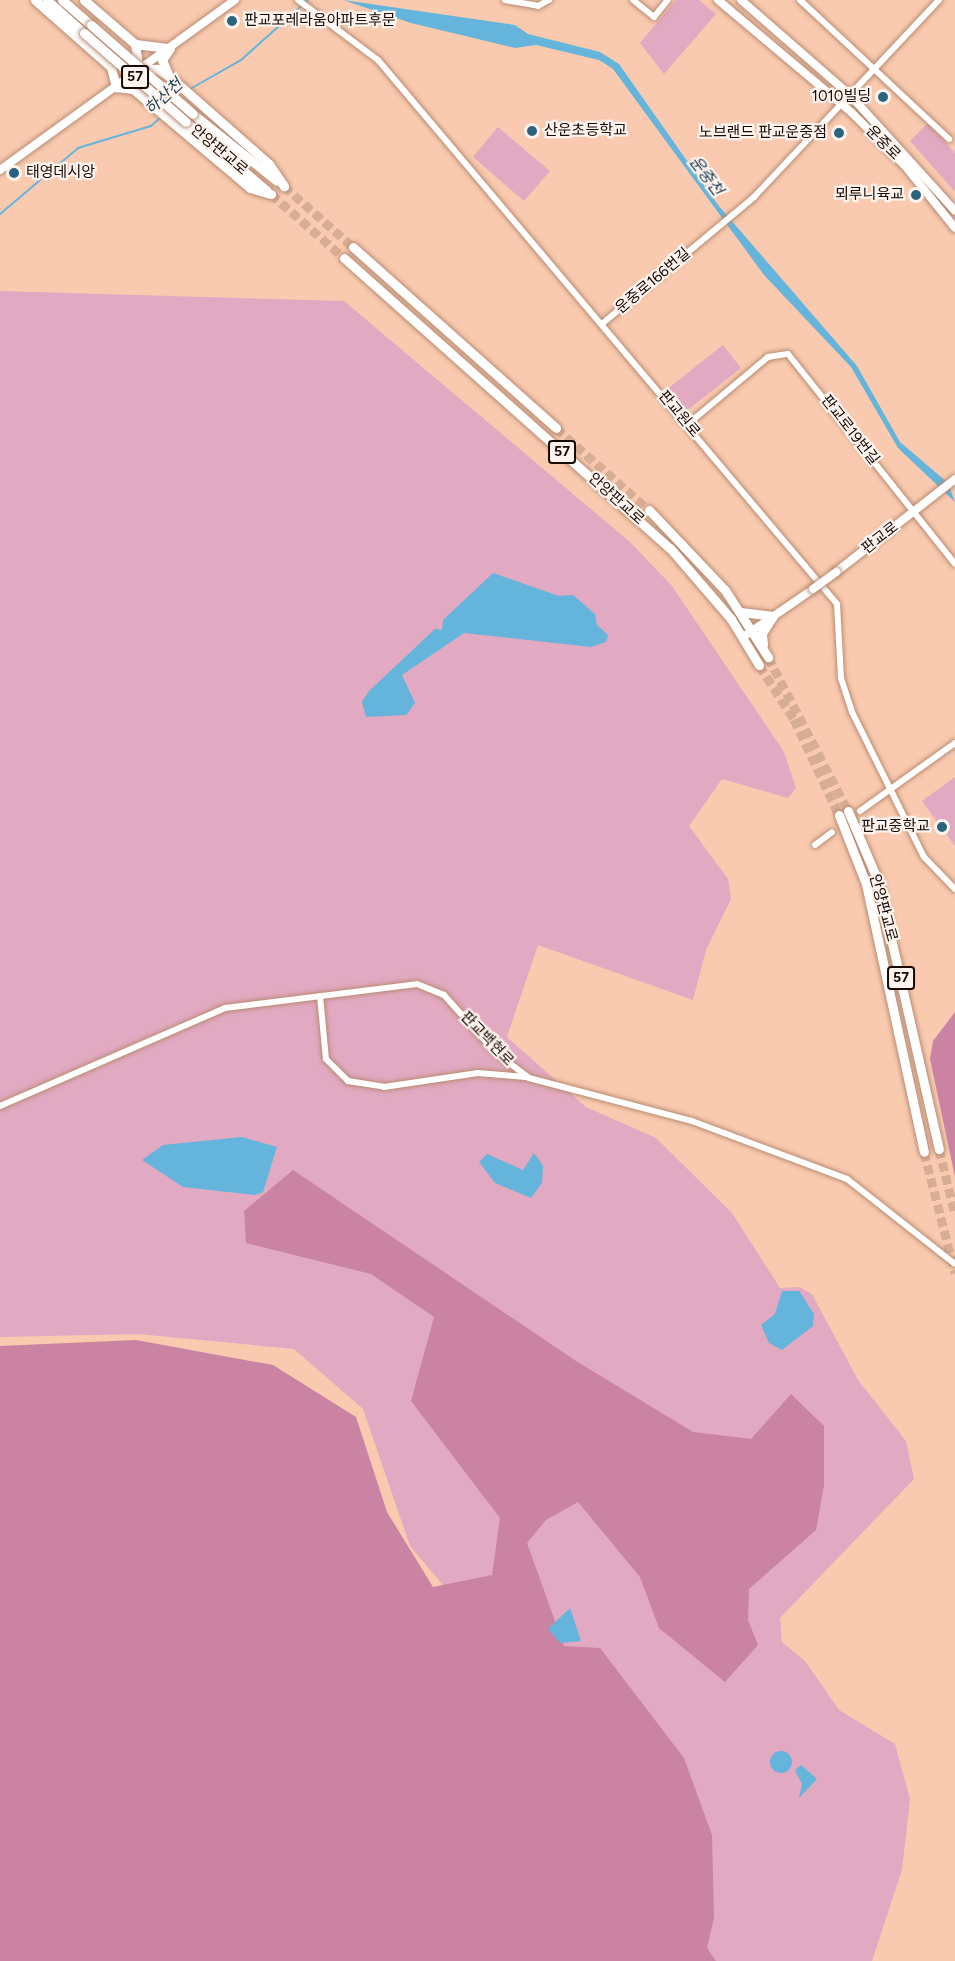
<!DOCTYPE html>
<meta charset="utf-8">
<style>
body{margin:0}
#map{position:relative;width:955px;height:1961px;overflow:hidden;background:#f9caaf;font-family:Figtree,"Noto Sans KR",sans-serif}
div>[style]{position:absolute}
[style*='--x']{left:calc(var(--x)*1px);top:calc(var(--y)*1px);width:calc(var(--w)*1px);rotate:calc(var(--a)*1deg)}
.green>*{inset:0;background:#e2a9c2}
.forest>*{inset:0;background:#ca83a2}
.water>*{inset:0;background:#65b4db}
.round{border-radius:50%}
.stream>*{height:2px;margin:-1px;padding:0 1px;transform-origin:1px;border-radius:1px;background:#65b4db}
.primary-tunnel>*{height:9px;margin-top:-4.5px;transform-origin:0;background:repeating-linear-gradient(90deg,#d7ad95 0 9px,transparent 0 13.5px)}
.roads{filter:drop-shadow(0 0 2px #b88c73) drop-shadow(0 0 2px #b88c73)}
.minor>*{height:6px;margin:-3px;padding:0 3px;transform-origin:3px;border-radius:3px;background:#fff}
.tertiary>*{height:8px;margin:-4px;padding:0 4px;transform-origin:4px;border-radius:4px;background:#fff}
.secondary>*{height:8px;margin:-4px;padding:0 4px;transform-origin:4px;border-radius:4px;background:#fff}
.primary>*{height:9px;margin:-4.5px;padding:0 4.5px;transform-origin:4.5px;border-radius:4.5px;background:#fff}
.bridges{filter:drop-shadow(0 0 2px #b88c73) drop-shadow(0 0 2px #b88c73)}
.secondary-bridge>*{height:8px;margin:-4px;padding:0 4px;transform-origin:4px;border-radius:4px;background:#fff}
.primary-bridge>*{height:9px;margin:-4.5px;padding:0 4.5px;transform-origin:4.5px;border-radius:4.5px;background:#fff}
.dots>*{width:16px;height:16px;translate:-50% -50%;box-sizing:border-box;border:3px solid #fef4ef;border-radius:50%}
span{translate:-50% -50%;white-space:nowrap;text-align:center;line-height:1.15;-webkit-text-stroke:4.5px #fef4ef;paint-order:stroke}
.shield-label span{padding:2px 4px;background:#fef4ef;border:2px solid;border-radius:4px;-webkit-text-stroke-width:0}
.shield-label{font-size:14px;color:#170802;font-weight:700}
.poi-label{font-size:15px;color:#170802}
.left{translate:0 -50%;text-align:left}
.right{translate:-100% -50%;text-align:right}
.street-label{font-size:15px;color:#170802}
.water-label{font-size:16px;color:#1f4254;font-style:italic}
</style>
<div id="map">
<div class="green">
<div style="clip-path:polygon(676px 0,699px 0,716px 14px,664px 74px,640px 43px)"></div>
<div style="clip-path:polygon(928px 123px,955px 153px,955px 192px,910px 141px)"></div>
<div style="clip-path:polygon(498px 127px,550px 171px,524px 201px,473px 157px)"></div>
<div style="clip-path:polygon(0 291px,344px 301px,630px 542px,672px 586px,784px 752px,796px 788px,788px 798px,722px 779px,689px 826px,728px 879px,731px 899px,706px 950px,693px 1000px,538px 945px,507px 1037px,586px 1107px,656px 1138px,732px 1213px,780px 1288px,799px 1287px,812px 1294px,858px 1380px,906px 1441px,914px 1479px,780px 1618px,782px 1642px,805px 1661px,839px 1710px,895px 1744px,910px 1799px,902px 1870px,872px 1961px,710px 1961px,447px 1590px,410px 1546px,363px 1409px,294px 1349px,138px 1334px,0 1337px)"></div>
<div style="clip-path:polygon(723px 345px,741px 368px,689px 409px,681px 409px,666px 390px)"></div>
<div style="clip-path:polygon(955px 777px,955px 846px,922px 801px)"></div>
</div>
<div class="forest">
<div style="clip-path:polygon(955px 1012px,955px 1177px,930px 1059px,933px 1041px)"></div>
<div style="clip-path:polygon(293px 1170px,576px 1361px,693px 1432px,751px 1439px,791px 1394px,824px 1426px,824px 1485px,816px 1530px,749px 1589px,748px 1620px,758px 1645px,725px 1682px,659px 1628px,640px 1577px,578px 1502px,546px 1520px,527px 1543px,564px 1646px,600px 1648px,684px 1758px,712px 1835px,714px 1918px,707px 1948px,716px 1961px,0 1961px,0 1346px,136px 1340px,273px 1365px,356px 1417px,387px 1512px,433px 1587px,492px 1575px,500px 1518px,411px 1401px,434px 1317px,371px 1274px,246px 1243px,244px 1211px)"></div>
</div>
<div class="water">
<div style="clip-path:polygon(343px 0,515px 25px,528px 34px,600px 52px,619px 64px,718px 205px,857px 366px,900px 442px,948px 483px,955px 502px,898px 448px,851px 367px,764px 275px,613px 69px,599px 60px,536px 45px,515px 48px,411px 23px)"></div>
<div style="clip-path:polygon(493px 573px,559px 596px,573px 595px,595px 614px,597px 625px,608px 635px,606px 642px,591px 647px,464px 633px,402px 675px,415px 703px,406px 715px,366px 717px,362px 702px,369px 691px,435px 629px,442px 630px,443px 620px)"></div>
<div style="clip-path:polygon(242px 1137px,277px 1147px,263px 1192px,255px 1195px,183px 1187px,142px 1160px,163px 1145px)"></div>
<div style="clip-path:polygon(534px 1153px,543px 1166px,542px 1183px,531px 1198px,495px 1183px,479px 1162px,487px 1154px,523px 1170px)"></div>
<div style="clip-path:polygon(782px 1291px,799px 1291px,814px 1314px,813px 1326px,782px 1350px,769px 1343px,761px 1325px,775px 1314px)"></div>
<div style="clip-path:polygon(570px 1608px,581px 1641px,560px 1643px,548px 1629px)"></div>
<div class="round" style="left:770px;top:1751px;width:22px;height:22px"></div>
<div style="clip-path:polygon(801px 1765px,817px 1779px,799px 1798px,802px 1784px,795px 1770px)"></div>
</div>
<div class="stream">
<div style="--x:190;--y:89;--w:59;--a:-29.6"></div>
<div style="--x:241;--y:60;--w:90;--a:-41.8"></div>
<div style="--x:0;--y:214;--w:102;--a:-40.2"></div>
<div style="--x:78;--y:148;--w:76;--a:-16.8"></div>
<div style="--x:151;--y:126;--w:15;--a:-42"></div>
</div>
<div class="primary-tunnel">
<div style="--x:284;--y:186;--w:92;--a:41.5"></div>
<div style="--x:271;--y:194;--w:97;--a:41.2"></div>
<div style="--x:556;--y:428;--w:124;--a:41.4"></div>
<div style="--x:768;--y:657;--w:174;--a:62.5"></div>
<div style="--x:759;--y:665;--w:64;--a:57.1"></div>
<div style="--x:794;--y:719;--w:106;--a:64.9"></div>
<div style="--x:939;--y:1149;--w:67;--a:76.2"></div>
<div style="--x:924;--y:1152;--w:125;--a:75.6"></div>
</div>
<div class="roads">
<div class="minor">
<div style="--x:298;--y:0;--w:100;--a:36.9"></div>
<div style="--x:378;--y:60;--w:712;--a:49.84"></div>
<div style="--x:837;--y:604;--w:74;--a:86.9"></div>
<div style="--x:841;--y:678;--w:36;--a:72"></div>
<div style="--x:852;--y:712;--w:162;--a:63.6"></div>
<div style="--x:924;--y:857;--w:45;--a:45.9"></div>
<div style="--x:505;--y:0;--w:34;--a:10"></div>
<div style="--x:538;--y:6;--w:13;--a:-29"></div>
<div style="--x:633;--y:0;--w:27;--a:39"></div>
<div style="--x:654;--y:17;--w:22;--a:-51"></div>
<div style="--x:800;--y:0;--w:204;--a:43"></div>
<div style="--x:603;--y:323;--w:197;--a:-39.8"></div>
<div style="--x:754;--y:197;--w:270;--a:-46.8"></div>
<div style="--x:688;--y:424;--w:104;--a:-39.9"></div>
<div style="--x:768;--y:357;--w:20;--a:-9"></div>
<div style="--x:788;--y:354;--w:268;--a:51.5"></div>
<div style="--x:860;--y:811;--w:117;--a:-35.6"></div>
<div style="--x:815;--y:845;--w:21;--a:-37"></div>
<div style="--x:320;--y:996;--w:63;--a:84.6"></div>
<div style="--x:326;--y:1059;--w:31;--a:45"></div>
<div style="--x:348;--y:1081;--w:36;--a:9"></div>
<div style="--x:384;--y:1087;--w:95;--a:-8.5"></div>
<div style="--x:478;--y:1073;--w:48;--a:4.8"></div>
<div style="--x:0;--y:1106;--w:245;--a:-23.5"></div>
<div style="--x:225;--y:1008;--w:193;--a:-7.1"></div>
<div style="--x:417;--y:984;--w:29;--a:22"></div>
<div style="--x:444;--y:995;--w:78;--a:48.1"></div>
<div style="--x:496;--y:1053;--w:41;--a:37.1"></div>
<div style="--x:529;--y:1078;--w:169;--a:14.8"></div>
<div style="--x:692;--y:1121;--w:165;--a:20.5"></div>
<div style="--x:847;--y:1179;--w:137;--a:38.2"></div>
</div>
<div class="tertiary">
<div style="--x:0;--y:170;--w:290;--a:-35.9"></div>
</div>
<div class="secondary">
<div style="--x:718;--y:0;--w:175;--a:40.1"></div>
<div style="--x:852;--y:113;--w:76;--a:45"></div>
<div style="--x:906;--y:167;--w:78;--a:51.2"></div>
<div style="--x:741;--y:0;--w:145;--a:41.1"></div>
<div style="--x:850;--y:95;--w:156;--a:47.8"></div>
<div style="--x:836;--y:572;--w:151;--a:-38"></div>
<div style="--x:743;--y:637;--w:85;--a:-34.4"></div>
</div>
<div class="primary">
<div style="--x:35;--y:0;--w:101;--a:41.4"></div>
<div style="--x:111;--y:67;--w:21;--a:76"></div>
<div style="--x:116;--y:87;--w:17;--a:7"></div>
<div style="--x:133;--y:89;--w:153;--a:40.2"></div>
<div style="--x:250;--y:188;--w:22;--a:16"></div>
<div style="--x:47;--y:0;--w:50;--a:41.7"></div>
<div style="--x:62;--y:0;--w:38;--a:41"></div>
<div style="--x:84;--y:0;--w:67;--a:40.8"></div>
<div style="--x:135;--y:44;--w:35;--a:7"></div>
<div style="--x:135;--y:44;--w:29;--a:82"></div>
<div style="--x:123;--y:70;--w:34;--a:-2"></div>
<div style="--x:157;--y:69;--w:15;--a:32"></div>
<div style="--x:170;--y:77;--w:132;--a:41.3"></div>
<div style="--x:269;--y:164;--w:27;--a:56"></div>
<div style="--x:168;--y:74;--w:15;--a:-113"></div>
<div style="--x:162;--y:60;--w:14;--a:-56"></div>
<div style="--x:193;--y:114;--w:107;--a:38.6"></div>
<div style="--x:186;--y:122;--w:106;--a:40.4"></div>
<div style="--x:353;--y:247;--w:272;--a:41.7"></div>
<div style="--x:344;--y:258;--w:436;--a:41.7"></div>
<div style="--x:670;--y:548;--w:94;--a:49.3"></div>
<div style="--x:731;--y:619;--w:54;--a:58.7"></div>
<div style="--x:649;--y:510;--w:110;--a:46.5"></div>
<div style="--x:725;--y:590;--w:80;--a:57.3"></div>
<div style="--x:741;--y:612;--w:32;--a:7"></div>
<div style="--x:763;--y:645;--w:12;--a:-95"></div>
<div style="--x:762;--y:633;--w:20;--a:-57"></div>
<div style="--x:848;--y:811;--w:76;--a:66.8"></div>
<div style="--x:878;--y:881;--w:275;--a:77.2"></div>
<div style="--x:839;--y:815;--w:74;--a:68.6"></div>
<div style="--x:866;--y:884;--w:274;--a:77.8"></div>
</div>
</div>
<div class="bridges">
<div class="secondary-bridge">
<div style="--x:813;--y:589;--w:29;--a:-36"></div>
</div>
<div class="primary-bridge">
<div style="--x:91;--y:25;--w:135;--a:41.1"></div>
<div style="--x:84;--y:33;--w:135;--a:41.1"></div>
</div>
</div>
<div class="dots">
<div style="left:232px;top:21px;background:#2c647e"></div>
<div style="left:883px;top:97px;background:#2c647e"></div>
<div style="left:532px;top:131px;background:#2c647e"></div>
<div style="left:839px;top:133px;background:#2c647e"></div>
<div style="left:14px;top:173px;background:#2c647e"></div>
<div style="left:916px;top:195px;background:#2c647e"></div>
<div style="left:942px;top:827px;background:#2c647e"></div>
</div>
<div class="shield-label">
<span style="left:135px;top:77px">57</span>
<span style="left:562px;top:452px">57</span>
<span style="left:901px;top:978px">57</span>
</div>
<div class="poi-label">
<span class="left" style="left:244px;top:21px">판교포레라움아파트후문</span>
<span class="right" style="left:871px;top:97px">1010빌딩</span>
<span class="left" style="left:544px;top:131px">산운초등학교</span>
<span class="right" style="left:827px;top:133px">노브랜드 판교운중점</span>
<span class="left" style="left:26px;top:173px">태영데시앙</span>
<span class="right" style="left:904px;top:195px">뫼루니육교</span>
<span class="right" style="left:930px;top:827px">판교중학교</span>
</div>
<div class="street-label">
<span style="left:883px;top:143px;rotate:45deg">운중로</span>
<span style="left:219px;top:150px;rotate:40deg">안양판교로</span>
<span style="left:653px;top:281px;rotate:-40deg">운중로166번길</span>
<span style="left:679px;top:414px;rotate:50deg">판교원로</span>
<span style="left:850px;top:430px;rotate:52deg">판교로19번길</span>
<span style="left:616px;top:499px;rotate:42deg">안양판교로</span>
<span style="left:880px;top:538px;rotate:-38deg">판교로</span>
<span style="left:883px;top:908px;rotate:75deg">안양판교로</span>
<span style="left:487px;top:1039px;rotate:46deg">판교백현로</span>
</div>
<div class="water-label">
<span style="left:164px;top:97px;rotate:-43deg">하산천</span>
<span style="left:706px;top:176px;rotate:53deg">운중천</span>
</div>
</div>
